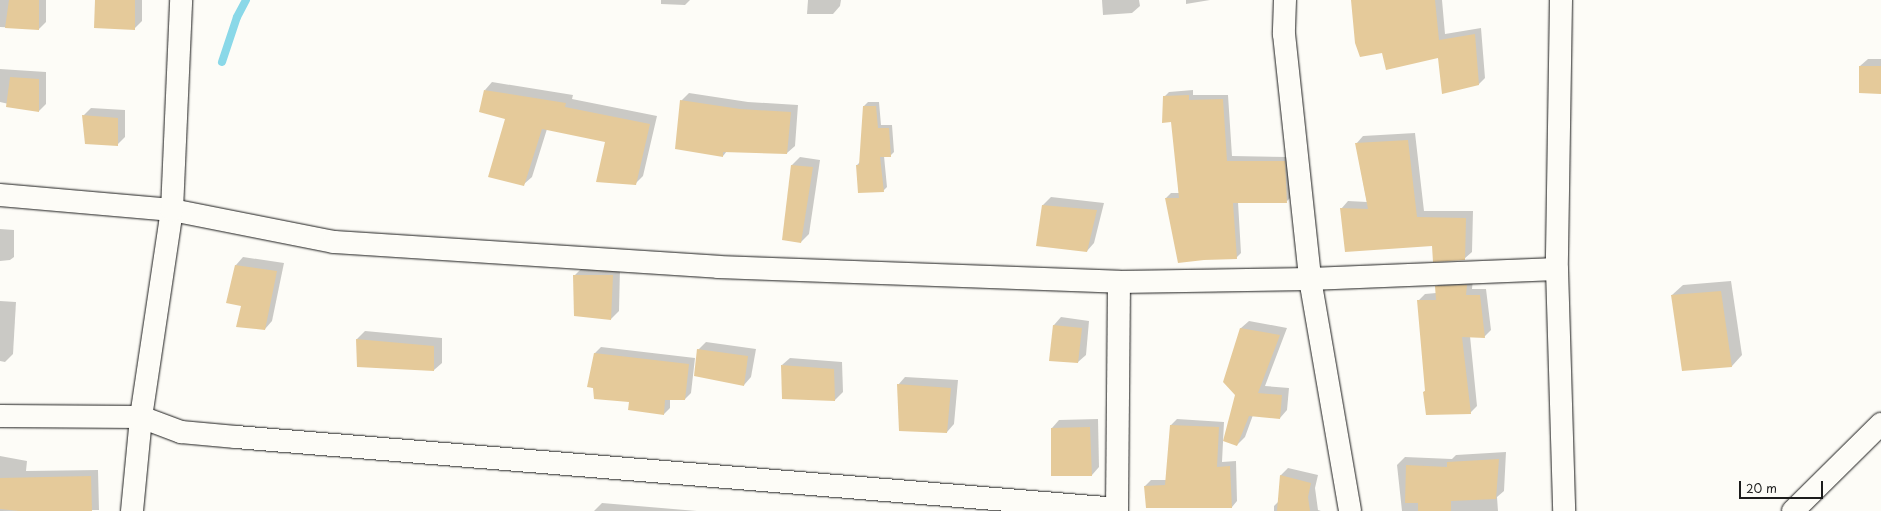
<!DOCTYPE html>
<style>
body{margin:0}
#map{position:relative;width:1881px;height:511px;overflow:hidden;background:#fdfcf7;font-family:"Playpen Sans",sans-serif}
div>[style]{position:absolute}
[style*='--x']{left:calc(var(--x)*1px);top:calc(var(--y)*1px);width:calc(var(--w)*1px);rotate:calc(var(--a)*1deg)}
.shadow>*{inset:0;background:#0003}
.stream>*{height:8px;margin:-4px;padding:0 4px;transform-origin:4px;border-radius:4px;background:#8ad8e8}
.building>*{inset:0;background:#e5ca9a}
.roads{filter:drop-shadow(0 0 1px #1c1c1c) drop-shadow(0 0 1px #1c1c1c)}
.minor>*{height:22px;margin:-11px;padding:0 11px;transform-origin:11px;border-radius:11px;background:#fdfcf7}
span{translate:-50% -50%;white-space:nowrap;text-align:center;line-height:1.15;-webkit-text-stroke:4px #fdfcf7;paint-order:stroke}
.scale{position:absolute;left:1739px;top:481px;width:84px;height:18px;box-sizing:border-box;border:2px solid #1c1c1c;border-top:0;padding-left:5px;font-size:12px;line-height:14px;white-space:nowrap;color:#1c1c1c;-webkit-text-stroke:3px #fdfcf7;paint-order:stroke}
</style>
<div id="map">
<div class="shadow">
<div style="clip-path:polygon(0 0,46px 0,46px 22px,39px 29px,0 27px)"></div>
<div style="clip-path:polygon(96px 0,142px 0,142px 21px,134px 29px)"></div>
<div style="clip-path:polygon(661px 0,690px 0,685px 5px,661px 4px)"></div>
<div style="clip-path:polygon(808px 0,841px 0,840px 6px,833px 14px,807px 14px)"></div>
<div style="clip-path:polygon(1102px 0,1139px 0,1140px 6px,1132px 13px,1103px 15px)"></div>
<div style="clip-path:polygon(1186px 0,1210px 0,1186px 4px)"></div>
<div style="clip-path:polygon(1352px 0,1442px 0,1445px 34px,1481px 28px,1485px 78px,1478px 85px)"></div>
<div style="clip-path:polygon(1868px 59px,1881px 59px,1881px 93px,1860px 66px)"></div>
<div style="clip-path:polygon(0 69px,46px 72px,46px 104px,39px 111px,0 102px)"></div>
<div style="clip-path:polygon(492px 82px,573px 95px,572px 99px,657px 116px,643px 176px,635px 184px,606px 141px,547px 129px,532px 177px,524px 184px,506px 118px,485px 90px)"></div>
<div style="clip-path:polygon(1193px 90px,1193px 95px,1228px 95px,1232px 156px,1290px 157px,1291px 197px,1286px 202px,1238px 202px,1241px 253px,1236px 258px,1166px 198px,1171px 193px,1179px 193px,1172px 121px,1164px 97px,1169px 92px)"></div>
<div style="clip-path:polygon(689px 93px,748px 102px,798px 105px,795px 146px,787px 153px,727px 151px,723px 156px,681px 101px)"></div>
<div style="clip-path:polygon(868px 102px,879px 102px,881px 125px,892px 125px,894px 152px,890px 156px,884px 156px,887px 187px,883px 191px,857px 165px,860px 162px,864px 106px)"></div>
<div style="clip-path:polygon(91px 108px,125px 110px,125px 137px,118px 144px,83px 116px)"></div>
<div style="clip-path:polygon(1415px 133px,1424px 211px,1473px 211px,1472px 252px,1464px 259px,1341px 209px,1348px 201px,1367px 202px,1356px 144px,1363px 136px)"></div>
<div style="clip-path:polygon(800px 157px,820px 160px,809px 234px,801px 242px,783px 239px,792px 165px)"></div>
<div style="clip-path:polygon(1051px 197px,1104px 203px,1094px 243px,1087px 251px,1037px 245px,1043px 205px)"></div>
<div style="clip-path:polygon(0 229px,14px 230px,14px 257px,10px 260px,0 261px)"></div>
<div style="clip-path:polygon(243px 257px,284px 263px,272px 321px,265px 329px,243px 305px,236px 265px)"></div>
<div style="clip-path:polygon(582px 268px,620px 268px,619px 311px,611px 319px,574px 276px)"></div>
<div style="clip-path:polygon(1473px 279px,1472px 289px,1486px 289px,1491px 330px,1484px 337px,1470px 336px,1477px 406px,1470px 413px,1424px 392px,1426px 390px,1418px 301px,1425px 294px,1436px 293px,1436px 287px,1443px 280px)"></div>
<div style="clip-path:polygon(1731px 281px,1742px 355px,1732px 366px,1683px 370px,1672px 295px,1683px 285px)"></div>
<div style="clip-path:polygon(0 301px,16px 302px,13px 354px,5px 362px,0 361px)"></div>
<div style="clip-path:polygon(1061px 317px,1089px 321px,1086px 355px,1078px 362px,1050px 360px,1054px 325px)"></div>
<div style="clip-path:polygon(1249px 321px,1287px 328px,1265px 386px,1289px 388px,1287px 410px,1280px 418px,1253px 415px,1245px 437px,1237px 445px,1236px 394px,1241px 328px)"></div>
<div style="clip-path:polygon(365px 331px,442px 338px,442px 363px,434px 370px,358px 366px,357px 339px)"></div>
<div style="clip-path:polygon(706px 342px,756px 349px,751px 377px,744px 385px,698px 350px)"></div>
<div style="clip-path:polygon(601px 347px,695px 358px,691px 393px,685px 399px,670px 399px,670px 408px,664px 414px,588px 386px,595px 353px)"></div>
<div style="clip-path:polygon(790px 358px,842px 362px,843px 392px,835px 400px,782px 365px)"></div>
<div style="clip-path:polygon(905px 377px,958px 380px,954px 424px,947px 432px,898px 385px)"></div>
<div style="clip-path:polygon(1098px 419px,1099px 467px,1092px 475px,1052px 475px,1052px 428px,1059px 420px)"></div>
<div style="clip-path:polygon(1177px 419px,1224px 422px,1222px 462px,1236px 461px,1237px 501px,1232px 507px,1145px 486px,1151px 480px,1166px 480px,1171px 425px)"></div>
<div style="clip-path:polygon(1506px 452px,1504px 491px,1497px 497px,1498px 511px,1402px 511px,1397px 465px,1405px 457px,1452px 459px,1456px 455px)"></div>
<div style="clip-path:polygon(0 456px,27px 461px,26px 471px,98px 470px,99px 510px,0 511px)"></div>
<div style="clip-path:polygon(1288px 468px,1318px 475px,1315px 488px,1318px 510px,1321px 511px,1274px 511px,1274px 506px,1279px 501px,1281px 475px)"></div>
<div style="clip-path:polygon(602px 503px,697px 511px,594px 511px)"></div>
</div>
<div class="stream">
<div style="--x:222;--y:62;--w:47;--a:-71.6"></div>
<div style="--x:237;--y:17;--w:19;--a:-62"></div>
</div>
<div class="building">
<div style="clip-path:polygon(9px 0,39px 0,39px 30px,5px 28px)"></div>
<div style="clip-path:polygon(95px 0,135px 0,135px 30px,94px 28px)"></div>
<div style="clip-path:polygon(1351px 0,1435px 0,1439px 40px,1475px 34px,1479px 85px,1442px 94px,1438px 58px,1386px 70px,1382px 53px,1360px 57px,1355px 43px)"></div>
<div style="clip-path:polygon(1859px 66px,1881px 66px,1881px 94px,1859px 93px)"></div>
<div style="clip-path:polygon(10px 77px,39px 79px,39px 112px,6px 107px)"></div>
<div style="clip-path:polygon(484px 90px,566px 103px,565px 107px,650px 124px,636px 185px,596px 182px,605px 142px,542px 129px,524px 186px,488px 177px,505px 119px,479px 112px)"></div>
<div style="clip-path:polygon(1189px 95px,1189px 100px,1223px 99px,1227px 161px,1285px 161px,1287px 203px,1233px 203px,1237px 259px,1204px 260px,1178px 263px,1165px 198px,1179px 198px,1171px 122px,1162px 123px,1163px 96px)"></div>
<div style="clip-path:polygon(680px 100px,740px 109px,791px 112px,787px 154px,723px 152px,723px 157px,675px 149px)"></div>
<div style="clip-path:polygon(863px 106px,876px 106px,878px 128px,889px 128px,891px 157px,880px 157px,884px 192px,858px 193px,856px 165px,859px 165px)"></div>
<div style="clip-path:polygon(82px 115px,118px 118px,118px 146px,85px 144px)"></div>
<div style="clip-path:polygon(1408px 140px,1417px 217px,1466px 218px,1465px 260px,1433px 262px,1432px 246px,1345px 252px,1340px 208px,1368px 209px,1355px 143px)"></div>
<div style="clip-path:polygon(791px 165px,813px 167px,801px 243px,782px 240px)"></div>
<div style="clip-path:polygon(1042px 205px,1097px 210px,1087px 252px,1036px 246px)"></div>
<div style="clip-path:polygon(235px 265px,277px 271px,265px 330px,236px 327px,241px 306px,226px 303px)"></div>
<div style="clip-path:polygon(573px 275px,613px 275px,611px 320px,574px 316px)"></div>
<div style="clip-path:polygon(1467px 285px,1466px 295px,1480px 295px,1485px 338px,1462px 337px,1471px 414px,1426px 415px,1423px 392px,1425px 391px,1417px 300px,1436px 300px,1435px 286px)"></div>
<div style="clip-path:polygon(1721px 291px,1732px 367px,1682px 371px,1671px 295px)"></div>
<div style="clip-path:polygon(1053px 325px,1082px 328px,1078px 363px,1049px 361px)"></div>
<div style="clip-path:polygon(1240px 328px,1280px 335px,1258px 393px,1282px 395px,1280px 419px,1249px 416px,1237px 446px,1223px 441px,1235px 395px,1223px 382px)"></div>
<div style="clip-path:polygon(356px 339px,434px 346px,434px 371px,357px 367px)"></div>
<div style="clip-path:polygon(697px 349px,748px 356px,744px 386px,694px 376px)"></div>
<div style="clip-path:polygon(594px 353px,689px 364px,685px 400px,665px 400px,664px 415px,628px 410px,629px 402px,594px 399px,593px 388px,587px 387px)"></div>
<div style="clip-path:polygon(781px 365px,834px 369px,835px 401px,782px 399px)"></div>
<div style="clip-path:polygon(897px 384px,951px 388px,947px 433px,899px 431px)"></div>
<div style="clip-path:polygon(1170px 425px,1219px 427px,1217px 467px,1230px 466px,1232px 508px,1146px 508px,1144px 486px,1165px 485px)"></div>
<div style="clip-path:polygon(1090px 427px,1092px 476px,1051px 476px,1051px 428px)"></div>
<div style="clip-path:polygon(1499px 459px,1496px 499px,1451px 501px,1451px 511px,1418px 511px,1418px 503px,1405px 503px,1406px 465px,1447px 467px,1447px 462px)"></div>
<div style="clip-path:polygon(1280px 475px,1311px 483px,1308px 497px,1310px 511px,1277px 511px)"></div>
<div style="clip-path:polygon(91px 476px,92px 511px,19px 511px,0 509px,0 478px)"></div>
</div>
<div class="roads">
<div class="minor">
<div style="--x:1285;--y:0;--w:34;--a:92"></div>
<div style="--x:1284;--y:34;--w:246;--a:83.9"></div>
<div style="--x:1310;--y:279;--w:235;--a:80.2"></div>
<div style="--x:1561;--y:0;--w:269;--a:90.9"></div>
<div style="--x:1557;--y:269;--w:242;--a:88.3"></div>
<div style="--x:0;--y:195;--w:173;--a:5"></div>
<div style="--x:172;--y:210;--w:165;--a:11.2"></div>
<div style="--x:334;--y:242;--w:385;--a:3.7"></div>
<div style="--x:718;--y:267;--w:401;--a:2.1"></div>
<div style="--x:1119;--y:282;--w:191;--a:-0.9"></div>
<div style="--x:1310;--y:279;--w:247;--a:-2.3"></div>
<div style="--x:0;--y:416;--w:141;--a:0.4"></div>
<div style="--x:141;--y:417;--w:43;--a:20.6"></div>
<div style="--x:181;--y:432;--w:55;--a:5.2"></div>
<div style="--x:236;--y:437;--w:884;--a:4.67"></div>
<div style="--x:132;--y:511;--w:94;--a:-84.5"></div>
<div style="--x:141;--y:417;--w:209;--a:-81.5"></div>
<div style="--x:172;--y:210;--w:210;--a:-87.5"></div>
<div style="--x:1117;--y:511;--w:229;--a:-89.5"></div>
<div style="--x:1793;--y:511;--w:124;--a:-44.7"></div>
</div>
</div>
<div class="scale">20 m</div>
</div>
